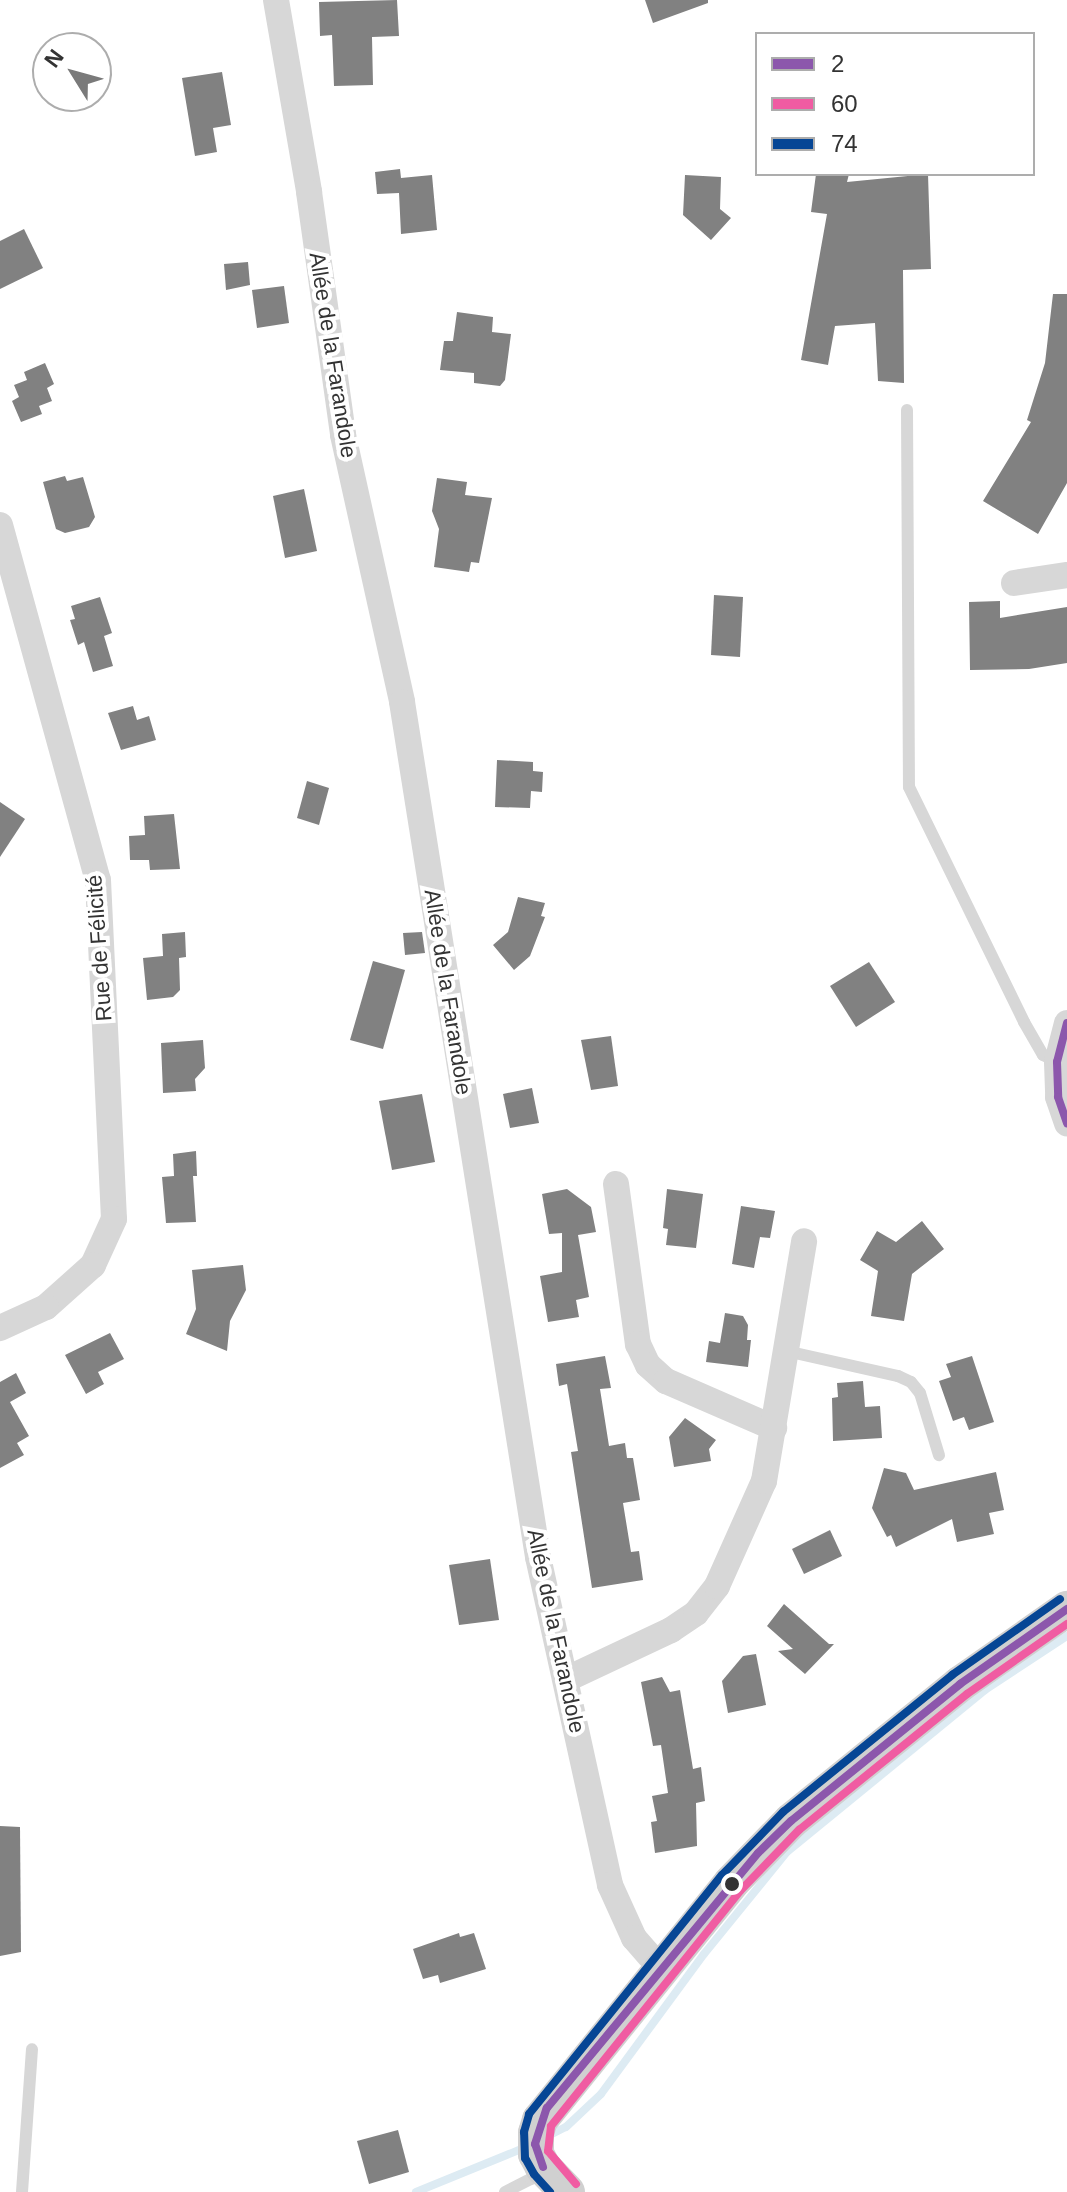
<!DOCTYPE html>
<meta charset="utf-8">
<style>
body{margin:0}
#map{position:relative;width:1067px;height:2192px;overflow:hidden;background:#fff;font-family:Arial,sans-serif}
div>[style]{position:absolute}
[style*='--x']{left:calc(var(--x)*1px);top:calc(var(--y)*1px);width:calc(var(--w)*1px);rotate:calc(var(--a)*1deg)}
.stream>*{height:8px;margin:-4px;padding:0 4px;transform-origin:4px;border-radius:4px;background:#ddebf3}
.building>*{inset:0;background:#818181}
.lane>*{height:12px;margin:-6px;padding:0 6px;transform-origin:6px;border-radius:6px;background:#d7d7d7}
.street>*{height:26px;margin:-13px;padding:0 13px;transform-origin:13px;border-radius:13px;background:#d7d7d7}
.secondary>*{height:36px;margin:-18px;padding:0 18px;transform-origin:18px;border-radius:18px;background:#d0d0d0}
.bus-1>*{height:8px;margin:-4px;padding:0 4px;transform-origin:4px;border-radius:4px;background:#8c57ac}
.bus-2>*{height:8px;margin:-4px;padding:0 4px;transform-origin:4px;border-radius:4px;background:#f05ca2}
.bus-3>*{height:8px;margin:-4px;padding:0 4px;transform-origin:4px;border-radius:4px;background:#064695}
.dots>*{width:22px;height:22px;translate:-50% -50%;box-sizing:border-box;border:4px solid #fff;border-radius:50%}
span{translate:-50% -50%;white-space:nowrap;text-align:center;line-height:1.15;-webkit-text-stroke:8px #fff;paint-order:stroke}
.street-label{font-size:22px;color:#333}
.legend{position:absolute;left:755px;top:32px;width:280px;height:144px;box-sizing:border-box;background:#fff;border:2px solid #adadad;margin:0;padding:10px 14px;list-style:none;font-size:24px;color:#333}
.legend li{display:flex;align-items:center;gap:16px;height:40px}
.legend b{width:40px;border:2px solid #adadad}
.north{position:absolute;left:32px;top:32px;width:80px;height:80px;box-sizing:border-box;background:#fff;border:2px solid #adadad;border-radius:50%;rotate:307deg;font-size:22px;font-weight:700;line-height:32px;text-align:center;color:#333}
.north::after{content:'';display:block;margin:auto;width:28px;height:36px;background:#7a7a7a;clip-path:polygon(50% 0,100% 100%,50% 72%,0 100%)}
</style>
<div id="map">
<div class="stream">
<div style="--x:546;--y:2137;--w:22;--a:-27"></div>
<div style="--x:566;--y:2127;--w:48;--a:-43.3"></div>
<div style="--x:601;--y:2094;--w:174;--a:-53.7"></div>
<div style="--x:704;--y:1954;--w:132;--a:-50.9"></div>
<div style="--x:787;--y:1852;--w:256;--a:-39.3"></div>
<div style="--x:985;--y:1690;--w:98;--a:-33.4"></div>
<div style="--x:416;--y:2192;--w:119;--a:-22.2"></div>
</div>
<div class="building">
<div style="clip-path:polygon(397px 0,399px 36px,372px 37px,373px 85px,334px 86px,332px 35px,320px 36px,319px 2px)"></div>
<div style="clip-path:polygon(645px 0,708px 0,708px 3px,653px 23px)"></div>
<div style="clip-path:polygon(222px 72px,231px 125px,213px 128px,217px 152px,195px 156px,182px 78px)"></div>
<div style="clip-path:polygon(400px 169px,401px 178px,432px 175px,437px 230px,401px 234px,399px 193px,377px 194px,375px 172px)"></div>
<div style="clip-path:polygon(816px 174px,849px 174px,847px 182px,928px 174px,931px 269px,903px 270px,904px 383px,878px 381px,875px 323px,835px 326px,828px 365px,801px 360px,827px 214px,811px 212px)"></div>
<div style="clip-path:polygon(685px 175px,721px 177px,720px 209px,731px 218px,711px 240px,683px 215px)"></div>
<div style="clip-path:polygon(24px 229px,43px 268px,0 289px,0 241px)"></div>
<div style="clip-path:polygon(248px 262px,250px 285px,226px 290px,224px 264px)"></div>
<div style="clip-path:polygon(284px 286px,289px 323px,257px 328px,252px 290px)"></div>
<div style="clip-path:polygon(1053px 294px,1067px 294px,1067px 483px,1038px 534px,983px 501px,1031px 422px,1027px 420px,1045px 363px)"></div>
<div style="clip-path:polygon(457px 312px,493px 317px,492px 332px,511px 334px,505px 380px,500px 386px,474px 383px,474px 373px,440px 370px,444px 341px,453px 341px)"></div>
<div style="clip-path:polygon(45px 363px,54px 384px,47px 388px,52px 401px,39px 406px,42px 414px,21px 422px,12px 401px,19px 397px,14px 385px,27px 380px,24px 372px)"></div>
<div style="clip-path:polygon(65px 476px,67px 481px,83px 477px,95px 517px,89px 527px,65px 533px,56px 529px,43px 482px)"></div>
<div style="clip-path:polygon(437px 478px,467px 482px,465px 495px,492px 498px,479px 563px,471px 562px,469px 572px,434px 567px,439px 529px,432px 511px)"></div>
<div style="clip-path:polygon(304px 489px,317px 551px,285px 558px,273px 496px)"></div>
<div style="clip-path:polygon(714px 595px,743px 597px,740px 657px,711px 655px)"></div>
<div style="clip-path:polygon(100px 597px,112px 633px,104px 636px,113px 666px,93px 672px,84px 642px,78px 645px,70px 620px,75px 619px,71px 606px)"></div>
<div style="clip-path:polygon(1000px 601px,1000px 618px,1067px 607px,1067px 663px,1029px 669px,970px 670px,969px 602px)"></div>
<div style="clip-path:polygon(133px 706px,137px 720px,149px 716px,156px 740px,121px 750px,108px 713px)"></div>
<div style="clip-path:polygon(497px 760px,533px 762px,533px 771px,543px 772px,542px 792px,531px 791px,530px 808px,495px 807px)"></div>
<div style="clip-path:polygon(307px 781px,329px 788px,319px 825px,297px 818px)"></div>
<div style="clip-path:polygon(0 802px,25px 819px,0 857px)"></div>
<div style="clip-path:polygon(174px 814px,180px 869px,150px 870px,149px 860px,130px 860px,129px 836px,145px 835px,144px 816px)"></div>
<div style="clip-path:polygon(518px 897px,545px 903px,541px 916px,545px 917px,530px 956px,514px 970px,493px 945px,508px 932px)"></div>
<div style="clip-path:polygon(185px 932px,186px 957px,179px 958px,180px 990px,173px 997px,147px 1000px,143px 958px,163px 956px,162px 934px)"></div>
<div style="clip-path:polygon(422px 932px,425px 953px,405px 955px,403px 933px)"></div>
<div style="clip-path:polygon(373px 961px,405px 970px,383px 1049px,350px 1040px)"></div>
<div style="clip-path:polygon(869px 962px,895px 1002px,856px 1027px,830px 986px)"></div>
<div style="clip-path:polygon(611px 1036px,618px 1086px,591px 1090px,581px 1040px)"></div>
<div style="clip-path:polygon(203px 1040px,205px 1068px,195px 1079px,196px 1091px,163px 1093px,161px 1043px)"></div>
<div style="clip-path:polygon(532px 1088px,539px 1123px,510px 1128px,503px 1094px)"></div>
<div style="clip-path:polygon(422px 1094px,435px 1162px,392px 1170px,379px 1101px)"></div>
<div style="clip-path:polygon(196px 1151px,197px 1176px,193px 1176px,196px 1222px,166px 1223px,162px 1177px,174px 1176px,173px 1154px)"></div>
<div style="clip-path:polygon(567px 1189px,591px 1207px,596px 1232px,578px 1235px,589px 1297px,576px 1300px,579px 1317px,548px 1322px,540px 1276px,562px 1272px,562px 1233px,549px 1234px,542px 1194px)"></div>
<div style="clip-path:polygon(667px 1189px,703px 1194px,696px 1248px,666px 1245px,668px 1229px,663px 1228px)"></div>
<div style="clip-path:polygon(741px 1206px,775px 1211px,770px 1238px,760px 1237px,754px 1268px,732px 1264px)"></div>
<div style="clip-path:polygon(922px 1221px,944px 1249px,912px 1274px,904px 1321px,871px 1316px,878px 1271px,860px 1260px,877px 1231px,896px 1242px)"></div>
<div style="clip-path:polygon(243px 1265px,246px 1290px,230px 1321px,227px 1351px,186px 1334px,196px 1309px,192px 1270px)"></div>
<div style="clip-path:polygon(725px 1313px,743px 1316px,748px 1325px,747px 1340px,751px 1340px,748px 1367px,706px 1362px,709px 1341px,720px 1343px)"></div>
<div style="clip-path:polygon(110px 1333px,124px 1359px,98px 1372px,104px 1384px,86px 1394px,65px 1355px)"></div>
<div style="clip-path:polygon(605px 1356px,611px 1388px,600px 1389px,609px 1446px,625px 1443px,627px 1458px,633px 1458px,640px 1500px,623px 1503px,631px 1552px,639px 1551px,643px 1580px,592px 1588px,571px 1452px,578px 1451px,567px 1384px,559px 1386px,556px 1364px)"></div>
<div style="clip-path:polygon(972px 1356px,994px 1422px,969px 1430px,964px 1417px,953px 1421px,939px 1381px,951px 1377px,946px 1364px)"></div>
<div style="clip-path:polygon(16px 1373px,26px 1393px,10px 1402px,29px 1436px,17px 1443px,24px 1455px,0 1468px,0 1382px)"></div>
<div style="clip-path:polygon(863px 1381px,865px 1407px,880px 1406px,882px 1438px,833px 1441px,832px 1398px,838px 1397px,837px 1383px)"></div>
<div style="clip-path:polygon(685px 1418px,716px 1440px,709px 1449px,711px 1461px,674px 1467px,669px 1437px)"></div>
<div style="clip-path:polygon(884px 1468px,906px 1473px,914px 1490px,996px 1472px,1004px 1510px,989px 1513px,994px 1534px,957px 1542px,952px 1519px,896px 1547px,891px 1535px,887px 1537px,872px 1508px)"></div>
<div style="clip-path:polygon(830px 1530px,842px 1556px,804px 1574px,792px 1549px)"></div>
<div style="clip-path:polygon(490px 1559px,499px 1620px,459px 1625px,449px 1565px)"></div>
<div style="clip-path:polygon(784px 1604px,829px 1644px,834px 1644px,805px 1674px,778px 1651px,793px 1649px,767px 1626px)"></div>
<div style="clip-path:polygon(756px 1654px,766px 1705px,728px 1713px,722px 1681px,743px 1656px)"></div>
<div style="clip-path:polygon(662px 1677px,670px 1692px,680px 1690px,693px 1769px,701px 1767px,705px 1801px,696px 1803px,697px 1846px,655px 1853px,651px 1822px,657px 1821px,652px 1796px,668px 1793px,661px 1745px,653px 1746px,641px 1682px)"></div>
<div style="clip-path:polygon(0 1826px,20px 1827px,21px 1952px,0 1956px)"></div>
<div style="clip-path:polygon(459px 1933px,460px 1937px,474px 1933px,486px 1969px,440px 1983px,438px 1975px,423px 1979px,413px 1949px)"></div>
<div style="clip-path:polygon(398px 2130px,409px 2172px,369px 2184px,357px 2141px)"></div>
</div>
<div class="lane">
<div style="--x:907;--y:410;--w:377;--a:89.7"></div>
<div style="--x:909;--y:787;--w:262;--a:63.9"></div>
<div style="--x:1024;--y:1022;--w:38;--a:60"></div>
<div style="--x:1043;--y:1055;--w:16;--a:27"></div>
<div style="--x:786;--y:1351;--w:115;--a:12.6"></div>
<div style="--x:898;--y:1376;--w:14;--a:25"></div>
<div style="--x:911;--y:1382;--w:14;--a:51"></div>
<div style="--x:920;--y:1393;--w:65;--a:73"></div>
<div style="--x:22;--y:2192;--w:143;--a:-86"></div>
<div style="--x:505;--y:2192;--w:29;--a:-27"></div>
<div style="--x:531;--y:2179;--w:13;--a:-45"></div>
</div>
<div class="street">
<div style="--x:276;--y:0;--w:195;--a:80.2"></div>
<div style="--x:309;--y:192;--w:245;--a:82"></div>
<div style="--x:343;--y:435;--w:273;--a:77.5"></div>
<div style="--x:402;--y:702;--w:866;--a:80.96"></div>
<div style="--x:538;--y:1557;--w:336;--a:77.6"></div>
<div style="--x:610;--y:1885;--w:58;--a:65.6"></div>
<div style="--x:634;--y:1938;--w:41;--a:48.9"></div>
<div style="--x:0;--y:525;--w:368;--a:74.6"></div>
<div style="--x:98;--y:880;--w:339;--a:87.3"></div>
<div style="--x:114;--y:1219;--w:51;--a:114.5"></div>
<div style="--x:93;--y:1265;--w:63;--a:138.2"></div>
<div style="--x:46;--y:1307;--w:51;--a:155.5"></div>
<div style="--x:1014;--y:583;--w:54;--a:-8.6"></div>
<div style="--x:1067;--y:1023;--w:40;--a:104.4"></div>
<div style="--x:1057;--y:1062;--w:35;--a:88"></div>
<div style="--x:1058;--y:1097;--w:28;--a:71"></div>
<div style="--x:616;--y:1184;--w:162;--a:82.2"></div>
<div style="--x:638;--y:1344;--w:23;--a:65"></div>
<div style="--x:648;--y:1365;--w:24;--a:42"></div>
<div style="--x:666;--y:1381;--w:118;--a:23.5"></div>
<div style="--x:567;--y:1679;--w:115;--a:-25.2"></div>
<div style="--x:671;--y:1630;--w:30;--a:-34"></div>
<div style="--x:696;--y:1613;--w:34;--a:-52"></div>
<div style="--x:717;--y:1586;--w:115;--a:-65.9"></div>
<div style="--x:764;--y:1481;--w:243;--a:-80.5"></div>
</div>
<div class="secondary">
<div style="--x:567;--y:2192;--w:35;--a:-134"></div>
<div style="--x:543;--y:2167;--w:15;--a:-118"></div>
<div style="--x:536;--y:2154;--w:21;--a:-90"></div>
<div style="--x:536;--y:2133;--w:14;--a:-73"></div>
<div style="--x:540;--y:2120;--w:304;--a:-51.1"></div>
<div style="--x:731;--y:1883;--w:86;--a:-45.9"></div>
<div style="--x:791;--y:1821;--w:218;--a:-39"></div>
<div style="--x:960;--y:1684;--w:131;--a:-35"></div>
</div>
<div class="bus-1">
<div style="--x:1067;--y:1023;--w:40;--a:104.4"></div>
<div style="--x:1057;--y:1062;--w:35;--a:88"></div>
<div style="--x:1058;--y:1097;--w:28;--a:71"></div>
<div style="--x:543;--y:2167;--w:24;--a:-109"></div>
<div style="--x:535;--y:2144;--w:38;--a:-72"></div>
<div style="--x:547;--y:2108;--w:331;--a:-50.4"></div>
<div style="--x:758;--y:1853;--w:46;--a:-44.1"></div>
<div style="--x:791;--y:1821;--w:218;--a:-39"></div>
<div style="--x:960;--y:1684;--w:131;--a:-35"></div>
</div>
<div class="bus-2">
<div style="--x:576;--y:2184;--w:43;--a:-130.3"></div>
<div style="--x:548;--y:2151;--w:25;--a:-83"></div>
<div style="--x:551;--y:2126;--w:302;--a:-51.2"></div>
<div style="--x:740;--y:1891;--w:85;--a:-46"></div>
<div style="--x:799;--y:1830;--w:216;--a:-39"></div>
<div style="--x:967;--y:1694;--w:122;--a:-35"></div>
</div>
<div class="bus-3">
<div style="--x:550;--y:2192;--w:24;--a:-132"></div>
<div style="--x:534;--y:2174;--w:18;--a:-119"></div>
<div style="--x:525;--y:2158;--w:26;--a:-92"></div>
<div style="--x:524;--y:2132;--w:19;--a:-74"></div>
<div style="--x:529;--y:2114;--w:307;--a:-51.1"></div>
<div style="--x:722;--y:1875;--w:88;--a:-45.9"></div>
<div style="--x:783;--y:1812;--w:218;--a:-39"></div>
<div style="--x:952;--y:1675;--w:132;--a:-35.1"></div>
</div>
<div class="dots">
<div style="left:732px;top:1884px;background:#333"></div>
</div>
<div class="street-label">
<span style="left:333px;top:355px;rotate:81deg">Allée de la Farandole</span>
<span style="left:99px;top:948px;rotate:-94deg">Rue de Félicité</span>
<span style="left:448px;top:992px;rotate:81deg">Allée de la Farandole</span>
<span style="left:556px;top:1631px;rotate:78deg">Allée de la Farandole</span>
</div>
<ul class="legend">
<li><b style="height:10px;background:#8c57ac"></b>2</li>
<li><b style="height:10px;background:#f05ca2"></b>60</li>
<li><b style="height:10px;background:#064695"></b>74</li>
</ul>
<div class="north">N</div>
</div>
